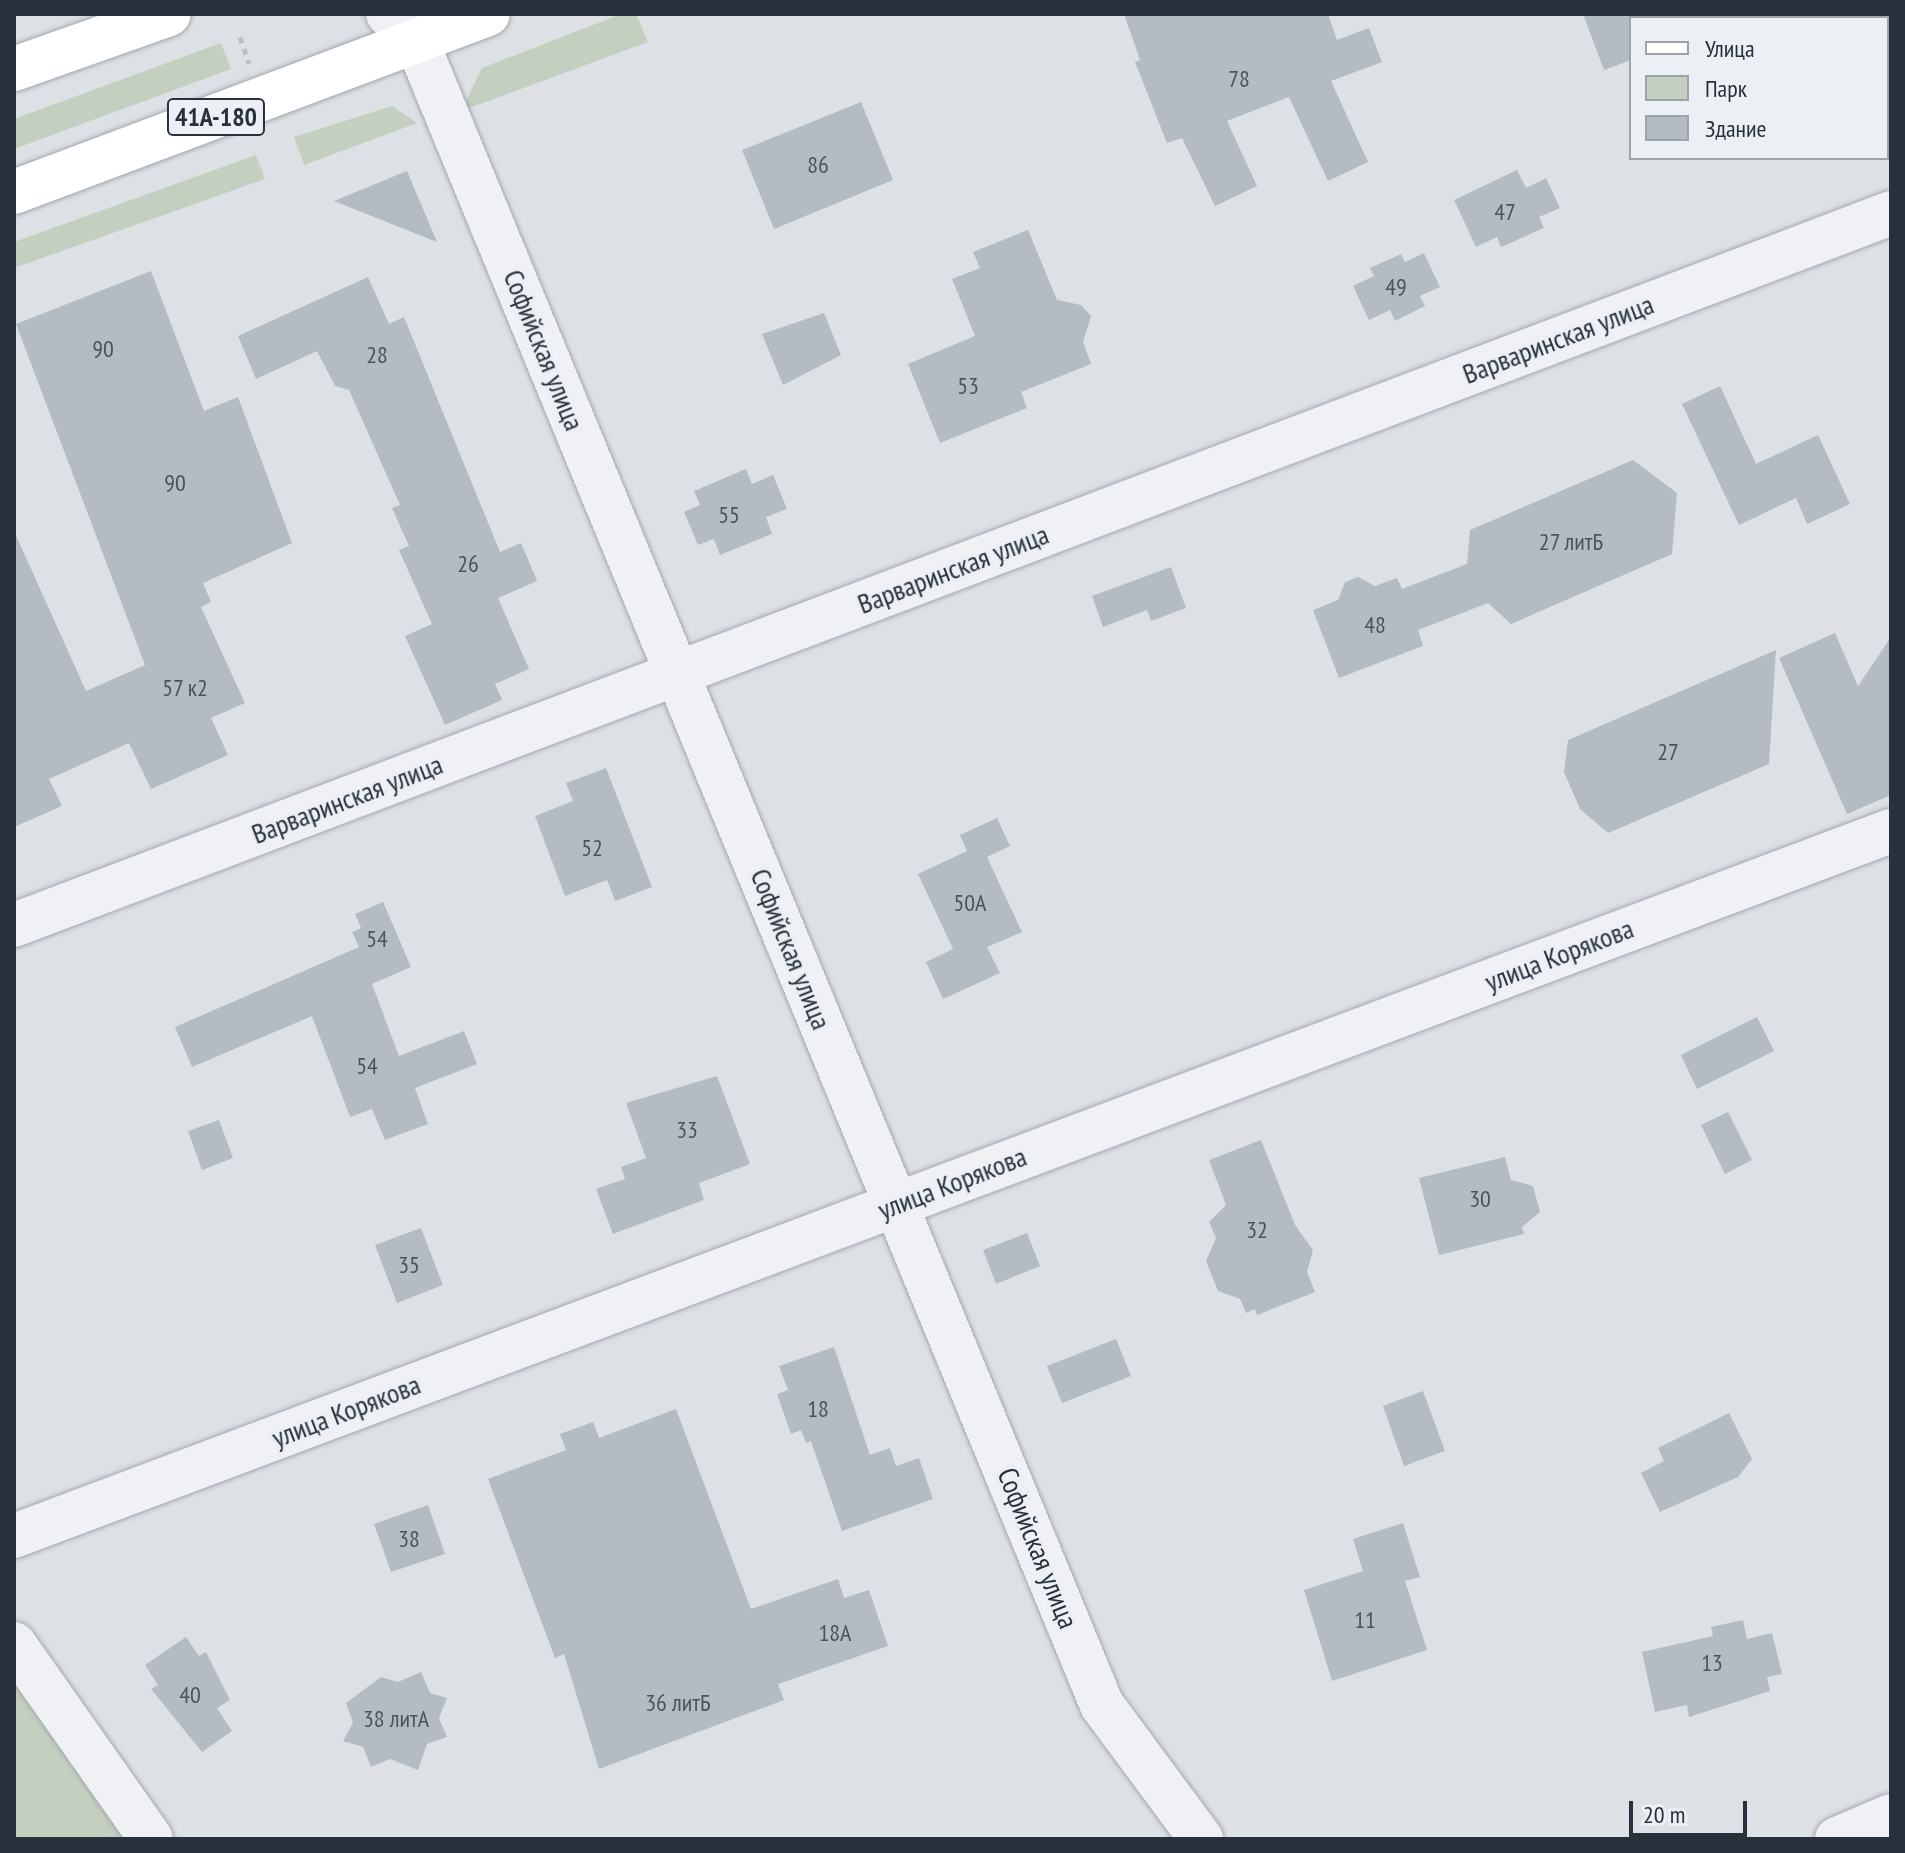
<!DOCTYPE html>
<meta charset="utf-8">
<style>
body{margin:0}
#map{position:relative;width:1905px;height:1853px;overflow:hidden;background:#dde1e6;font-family:"PT Sans Narrow",sans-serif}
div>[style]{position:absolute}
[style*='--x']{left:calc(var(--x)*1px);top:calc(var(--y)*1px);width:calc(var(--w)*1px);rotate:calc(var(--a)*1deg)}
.green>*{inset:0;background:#c4cfbf}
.building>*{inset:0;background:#b5bbc2}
.path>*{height:5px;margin-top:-2.5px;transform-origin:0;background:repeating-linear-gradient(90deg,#bbbfc4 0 6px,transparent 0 12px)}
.roads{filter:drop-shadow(0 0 2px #a3a8af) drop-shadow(0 0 2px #a3a8af)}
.minor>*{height:44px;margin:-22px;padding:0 22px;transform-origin:22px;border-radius:22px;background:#eff1f4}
.major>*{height:44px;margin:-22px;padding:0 22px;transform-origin:22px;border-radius:22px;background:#fff}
span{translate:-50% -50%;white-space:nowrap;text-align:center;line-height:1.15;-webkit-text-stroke:7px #ecf0f4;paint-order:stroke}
.number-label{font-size:24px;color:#4a535d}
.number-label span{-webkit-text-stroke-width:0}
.shield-label span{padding:2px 6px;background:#ecf0f4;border:2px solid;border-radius:6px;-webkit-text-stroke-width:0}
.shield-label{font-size:26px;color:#27303b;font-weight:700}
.street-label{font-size:28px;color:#27303b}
.frame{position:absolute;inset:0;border:16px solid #27303b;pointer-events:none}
.legend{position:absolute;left:1629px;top:16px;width:260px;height:144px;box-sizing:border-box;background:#ecf0f4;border:2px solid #9da3aa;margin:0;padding:10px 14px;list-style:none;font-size:24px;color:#27303b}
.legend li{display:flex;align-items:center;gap:16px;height:40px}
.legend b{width:40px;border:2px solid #9da3aa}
.scale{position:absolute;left:1629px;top:1801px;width:118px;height:36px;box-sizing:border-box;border:4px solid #27303b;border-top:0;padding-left:10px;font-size:24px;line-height:28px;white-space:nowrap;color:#27303b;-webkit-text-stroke:6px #ecf0f4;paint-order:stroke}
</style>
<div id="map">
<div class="green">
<div style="clip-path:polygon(621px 14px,636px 14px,648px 42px,461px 111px,482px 68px)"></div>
<div style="clip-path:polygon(221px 43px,231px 69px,14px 149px,14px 119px)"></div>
<div style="clip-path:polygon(392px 106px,417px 123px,304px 165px,294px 137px)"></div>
<div style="clip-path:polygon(256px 155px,265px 179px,14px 268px,14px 242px)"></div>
<div style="clip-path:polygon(14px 1674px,132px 1839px,14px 1839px)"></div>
</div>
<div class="building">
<div style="clip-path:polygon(1124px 14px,1328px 14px,1337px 40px,1369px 28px,1382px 62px,1331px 81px,1368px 162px,1328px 181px,1289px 97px,1227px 121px,1257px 186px,1215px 206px,1182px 138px,1167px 143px,1135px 62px,1140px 60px)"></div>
<div style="clip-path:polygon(1583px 14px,1631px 14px,1631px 60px,1604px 70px)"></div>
<div style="clip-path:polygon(861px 102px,893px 180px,774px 229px,742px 150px)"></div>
<div style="clip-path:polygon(1517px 170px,1526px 188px,1546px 178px,1560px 208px,1539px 217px,1544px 228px,1501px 247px,1497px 237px,1476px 247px,1454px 200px)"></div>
<div style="clip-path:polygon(407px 171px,437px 242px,334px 201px)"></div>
<div style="clip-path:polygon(1028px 230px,1057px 300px,1081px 305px,1091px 316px,1083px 342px,1091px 364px,1021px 392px,1027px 408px,940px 443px,908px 364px,975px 336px,952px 279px,980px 268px,973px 252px)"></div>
<div style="clip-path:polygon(1424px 253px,1440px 287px,1420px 296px,1425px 306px,1395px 321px,1390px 310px,1369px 320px,1353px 286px,1374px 276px,1370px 268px,1401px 254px,1405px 262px)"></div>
<div style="clip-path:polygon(151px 271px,204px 411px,238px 397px,292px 543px,203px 583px,211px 602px,201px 607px,245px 703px,211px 718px,228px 755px,151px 789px,129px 743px,49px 779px,62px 806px,14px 827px,14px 531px,86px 691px,145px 665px,16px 324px)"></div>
<div style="clip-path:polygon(368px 277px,389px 324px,404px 317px,500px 552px,521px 543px,537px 581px,498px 598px,529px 669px,495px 684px,502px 700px,445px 725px,405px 636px,432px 624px,399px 550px,409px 546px,392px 508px,400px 505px,349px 390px,335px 386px,317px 351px,256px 379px,238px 336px)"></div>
<div style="clip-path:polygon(824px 313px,841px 355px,783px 385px,762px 334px)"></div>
<div style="clip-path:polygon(1720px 386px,1756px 464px,1818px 435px,1850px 504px,1807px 524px,1796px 498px,1739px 525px,1682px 404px)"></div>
<div style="clip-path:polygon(1633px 460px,1677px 493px,1672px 554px,1511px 624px,1488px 603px,1418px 630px,1423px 646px,1339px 678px,1313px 610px,1338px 600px,1345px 582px,1358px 577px,1375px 586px,1397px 578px,1402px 589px,1467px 564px,1470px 530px)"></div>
<div style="clip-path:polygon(746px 469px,752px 484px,773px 475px,787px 509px,766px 517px,772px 534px,720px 555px,714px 539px,698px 545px,684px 512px,700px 505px,694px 491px)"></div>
<div style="clip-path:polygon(1171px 567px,1186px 608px,1151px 621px,1147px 610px,1103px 627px,1092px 596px)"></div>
<div style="clip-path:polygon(1835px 633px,1858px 686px,1891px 637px,1891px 795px,1847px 814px,1779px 658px)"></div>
<div style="clip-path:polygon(1776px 650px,1769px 764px,1608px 833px,1580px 809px,1564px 772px,1568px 740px)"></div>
<div style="clip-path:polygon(606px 768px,652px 887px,615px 901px,607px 880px,565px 896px,535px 816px,573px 801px,566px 783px)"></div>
<div style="clip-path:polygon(997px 818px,1010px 846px,987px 857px,1022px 932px,987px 947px,1000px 973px,943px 999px,926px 962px,953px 949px,918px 874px,967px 851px,960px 835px)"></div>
<div style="clip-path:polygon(383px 902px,411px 967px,372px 984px,399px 1056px,464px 1031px,477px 1064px,415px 1088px,428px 1124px,385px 1140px,372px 1109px,350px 1117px,312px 1016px,192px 1067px,175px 1027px,359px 947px,352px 932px,361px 928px,355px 914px)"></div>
<div style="clip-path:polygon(1757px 1017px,1774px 1051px,1697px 1089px,1681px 1055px)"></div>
<div style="clip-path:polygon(717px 1076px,750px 1164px,699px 1183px,704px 1200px,613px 1234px,596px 1189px,625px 1179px,621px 1167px,646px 1158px,626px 1103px)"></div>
<div style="clip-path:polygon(1728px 1112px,1752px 1160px,1725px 1174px,1701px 1125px)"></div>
<div style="clip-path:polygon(219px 1120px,233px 1158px,202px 1170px,188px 1131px)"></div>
<div style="clip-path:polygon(1261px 1140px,1295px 1225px,1313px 1250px,1307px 1272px,1315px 1292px,1257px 1315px,1255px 1309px,1246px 1313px,1240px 1299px,1218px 1291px,1206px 1261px,1216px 1238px,1209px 1222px,1226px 1205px,1209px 1160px)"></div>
<div style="clip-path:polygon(1505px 1157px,1511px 1180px,1533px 1186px,1540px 1212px,1522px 1227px,1524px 1234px,1439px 1255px,1419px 1178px)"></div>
<div style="clip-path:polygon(421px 1228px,443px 1285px,397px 1303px,375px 1245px)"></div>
<div style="clip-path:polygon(1027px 1233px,1040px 1266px,996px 1284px,983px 1250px)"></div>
<div style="clip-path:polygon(1116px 1339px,1131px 1376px,1062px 1403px,1047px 1366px)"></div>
<div style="clip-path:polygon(834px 1347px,870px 1455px,890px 1448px,896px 1466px,919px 1458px,933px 1499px,842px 1531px,811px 1441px,806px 1443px,801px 1430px,791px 1434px,777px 1394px,788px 1390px,779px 1366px)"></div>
<div style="clip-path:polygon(1423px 1391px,1445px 1451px,1404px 1466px,1383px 1406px)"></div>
<div style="clip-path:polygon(676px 1409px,751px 1609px,838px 1579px,844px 1598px,869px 1590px,888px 1646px,778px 1684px,784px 1700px,599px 1769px,564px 1654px,555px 1658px,488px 1479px,566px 1450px,560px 1434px,593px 1422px,599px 1438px)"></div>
<div style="clip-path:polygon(1729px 1413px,1752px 1459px,1738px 1477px,1660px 1512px,1641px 1473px,1664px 1461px,1658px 1448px)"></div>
<div style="clip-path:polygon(428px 1505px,445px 1554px,391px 1572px,374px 1524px)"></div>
<div style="clip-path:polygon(1403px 1523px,1420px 1577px,1405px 1581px,1427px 1650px,1332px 1681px,1304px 1590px,1363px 1571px,1353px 1539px)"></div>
<div style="clip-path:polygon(1743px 1620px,1747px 1639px,1772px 1633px,1782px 1674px,1767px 1677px,1770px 1691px,1689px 1717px,1687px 1705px,1655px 1712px,1642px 1652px,1713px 1636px,1711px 1627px)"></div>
<div style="clip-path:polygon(186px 1637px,199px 1656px,206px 1652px,230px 1700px,217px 1708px,232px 1731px,202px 1752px,151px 1689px,158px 1685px,145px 1665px)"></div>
<div style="clip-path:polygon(421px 1672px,430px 1693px,447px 1698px,439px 1718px,447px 1737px,427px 1744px,418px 1770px,390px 1759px,371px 1767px,363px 1747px,343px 1741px,353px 1723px,346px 1703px,381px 1677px,398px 1682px)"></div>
</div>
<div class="path">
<div style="--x:240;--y:37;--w:28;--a:71"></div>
</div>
<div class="roads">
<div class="minor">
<div style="--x:388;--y:14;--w:38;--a:43"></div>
<div style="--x:416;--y:40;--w:1801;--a:67.61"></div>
<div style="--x:1102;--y:1705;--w:167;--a:53.5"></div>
<div style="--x:14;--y:925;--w:2008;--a:-20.77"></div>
<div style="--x:14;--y:1536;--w:2005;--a:-20.59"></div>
<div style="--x:14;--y:1644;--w:238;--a:54.9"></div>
<div style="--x:1837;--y:1839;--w:59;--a:-23.1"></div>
</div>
<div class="major">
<div style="--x:14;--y:69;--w:164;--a:-19.5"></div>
<div style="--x:14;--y:192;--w:506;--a:-20.58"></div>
</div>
</div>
<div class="number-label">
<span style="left:1239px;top:79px">78</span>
<span style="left:818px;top:165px">86</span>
<span style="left:1505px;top:212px">47</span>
<span style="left:1396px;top:287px">49</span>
<span style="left:103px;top:349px">90</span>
<span style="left:377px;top:355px">28</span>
<span style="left:968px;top:386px">53</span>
<span style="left:175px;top:483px">90</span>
<span style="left:729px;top:515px">55</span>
<span style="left:1571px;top:542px">27 литБ</span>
<span style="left:468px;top:564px">26</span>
<span style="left:1375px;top:625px">48</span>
<span style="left:185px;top:688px">57 к2</span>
<span style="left:1668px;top:752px">27</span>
<span style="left:592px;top:848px">52</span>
<span style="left:970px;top:903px">50А</span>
<span style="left:377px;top:939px">54</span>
<span style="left:367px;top:1066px">54</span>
<span style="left:687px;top:1130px">33</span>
<span style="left:1480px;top:1199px">30</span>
<span style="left:1257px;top:1230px">32</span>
<span style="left:409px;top:1265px">35</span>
<span style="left:818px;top:1409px">18</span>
<span style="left:409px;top:1539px">38</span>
<span style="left:1365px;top:1620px">11</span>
<span style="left:835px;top:1633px">18А</span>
<span style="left:1712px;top:1663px">13</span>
<span style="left:190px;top:1695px">40</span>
<span style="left:678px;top:1703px">36 литБ</span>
<span style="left:396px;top:1719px">38 литА</span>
</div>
<div class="shield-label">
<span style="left:216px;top:117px">41А-180</span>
</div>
<div class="street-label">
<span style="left:1558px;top:339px;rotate:-21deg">Варваринская улица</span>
<span style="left:544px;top:350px;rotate:68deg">Софийская улица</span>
<span style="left:953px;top:569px;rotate:-21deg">Варваринская улица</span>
<span style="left:347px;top:799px;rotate:-21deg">Варваринская улица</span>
<span style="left:791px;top:949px;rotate:68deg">Софийская улица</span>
<span style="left:1559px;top:955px;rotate:-21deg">улица Корякова</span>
<span style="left:952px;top:1183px;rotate:-21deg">улица Корякова</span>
<span style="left:346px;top:1411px;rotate:-21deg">улица Корякова</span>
<span style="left:1038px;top:1548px;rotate:68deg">Софийская улица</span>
</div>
<div class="frame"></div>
<ul class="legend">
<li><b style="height:10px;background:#fff"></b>Улица</li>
<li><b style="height:22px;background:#c4cfbf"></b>Парк</li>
<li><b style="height:22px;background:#b5bbc2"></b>Здание</li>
</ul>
<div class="scale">20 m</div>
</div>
